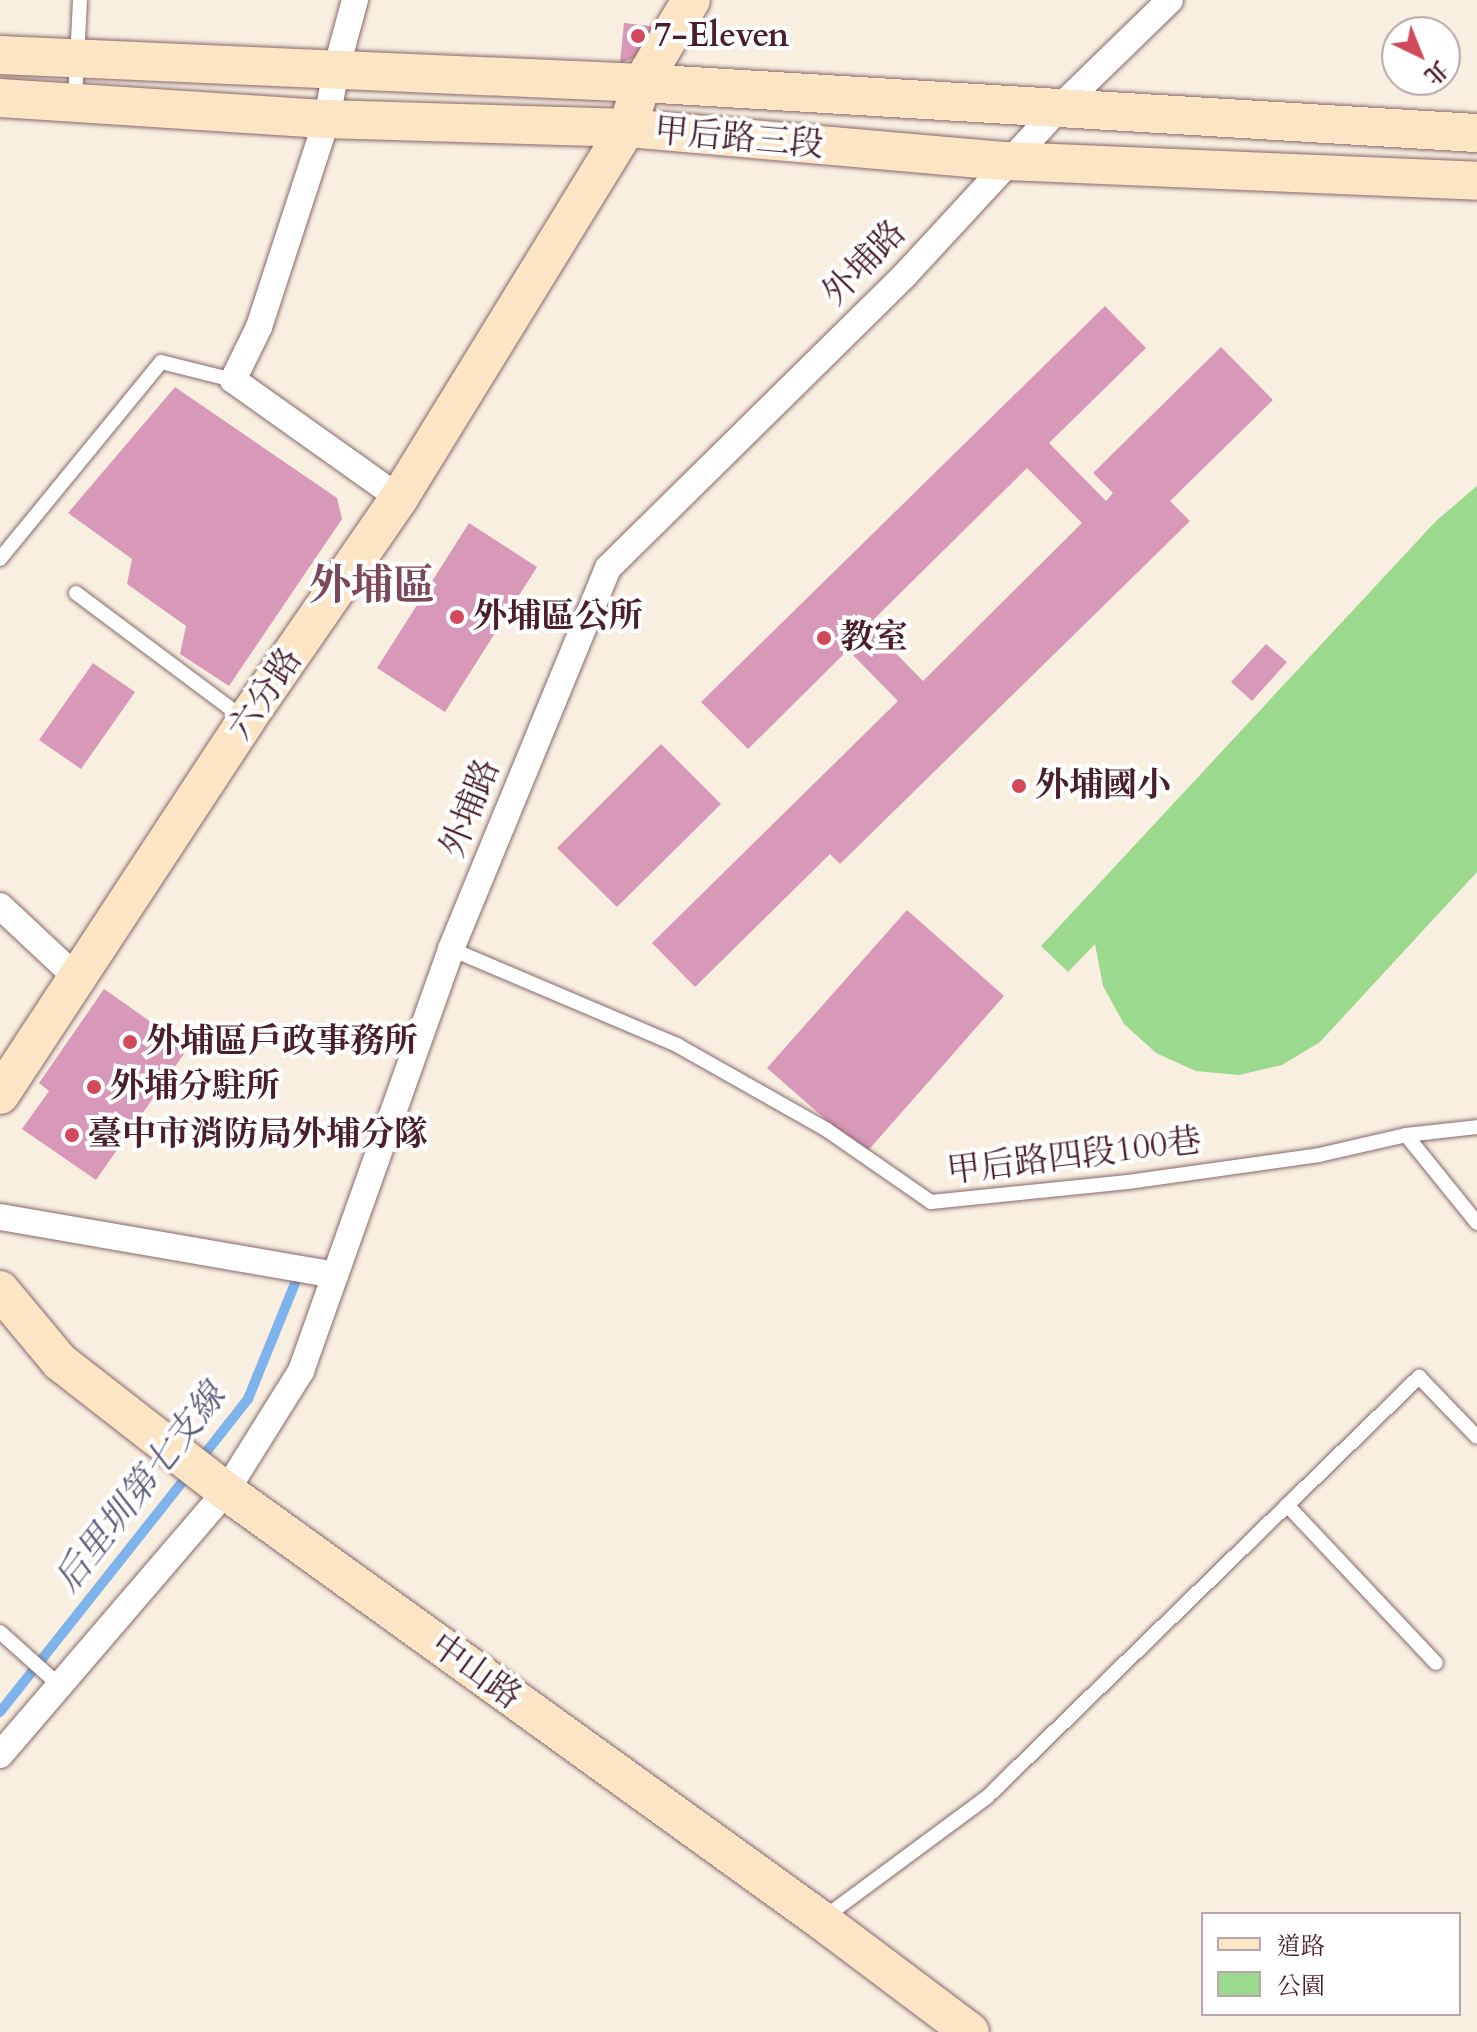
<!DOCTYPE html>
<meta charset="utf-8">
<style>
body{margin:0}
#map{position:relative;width:1477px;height:2032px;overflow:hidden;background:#f9efe1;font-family:Cardo,"Noto Serif TC",serif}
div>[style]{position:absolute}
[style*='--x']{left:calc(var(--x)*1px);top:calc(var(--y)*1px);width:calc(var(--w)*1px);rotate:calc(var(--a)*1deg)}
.green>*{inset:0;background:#9bd98f}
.stream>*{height:10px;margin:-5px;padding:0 5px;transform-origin:5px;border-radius:5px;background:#7eb3ec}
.building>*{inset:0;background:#d898b8}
.roads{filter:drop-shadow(0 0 2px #87686b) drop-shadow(0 0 2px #87686b)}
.lane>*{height:14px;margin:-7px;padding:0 7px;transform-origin:7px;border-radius:7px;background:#fff}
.street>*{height:26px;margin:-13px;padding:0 13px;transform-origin:13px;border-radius:13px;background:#fff}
.secondary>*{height:38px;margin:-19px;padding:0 19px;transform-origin:19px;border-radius:19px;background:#fce5c4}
.dots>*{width:22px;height:22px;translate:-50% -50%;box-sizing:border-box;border:4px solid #fff;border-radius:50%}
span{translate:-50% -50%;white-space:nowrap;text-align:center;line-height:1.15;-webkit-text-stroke:8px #fff;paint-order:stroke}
.poi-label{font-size:34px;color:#4a1f2b;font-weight:700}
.left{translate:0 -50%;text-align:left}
.street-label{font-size:34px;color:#4a1f2b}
.water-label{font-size:36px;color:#5f5a78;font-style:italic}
.district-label{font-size:42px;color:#7c495c;font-weight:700}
.legend{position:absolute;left:1201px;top:1912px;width:260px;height:104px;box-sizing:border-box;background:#fff;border:2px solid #b7a5aa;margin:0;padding:10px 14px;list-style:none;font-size:24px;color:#4a1f2b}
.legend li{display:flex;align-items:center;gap:16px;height:40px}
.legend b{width:40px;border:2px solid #b7a5aa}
.north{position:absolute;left:1381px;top:16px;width:80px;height:80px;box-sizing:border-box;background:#fff;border:2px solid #b7a5aa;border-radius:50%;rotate:137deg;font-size:22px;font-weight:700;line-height:32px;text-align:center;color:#4a1f2b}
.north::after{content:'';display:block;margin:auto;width:28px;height:36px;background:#d1495b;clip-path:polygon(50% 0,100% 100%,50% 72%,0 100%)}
</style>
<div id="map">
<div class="green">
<div style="clip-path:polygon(1477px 486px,1477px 872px,1320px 1042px,1282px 1065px,1239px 1075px,1196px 1071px,1156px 1053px,1124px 1024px,1103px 986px,1095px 944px,1068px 972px,1041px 946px,1436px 521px)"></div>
</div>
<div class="stream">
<div style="--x:200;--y:1460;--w:78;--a:-51.8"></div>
<div style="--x:248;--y:1399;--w:127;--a:-67.9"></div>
<div style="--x:0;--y:1712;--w:306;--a:-51.6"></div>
</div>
<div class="building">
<div style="clip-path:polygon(624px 23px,658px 27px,638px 57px,620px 63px)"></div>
<div style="clip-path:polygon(evenodd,1105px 306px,1146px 348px,1049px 443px,1106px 501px,1113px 493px,1093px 473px,1221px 347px,1273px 400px,1170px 501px,1190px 521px,840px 864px,830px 854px,695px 987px,652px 943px,898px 701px,848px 650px,748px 749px,701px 702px,1105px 306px,1027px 468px,1082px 523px,923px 681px,868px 625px,1027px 468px)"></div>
<div style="clip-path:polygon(175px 387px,337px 498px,342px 519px,229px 686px,180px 654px,186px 626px,127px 584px,132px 559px,68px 513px)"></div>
<div style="clip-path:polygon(469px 523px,537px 567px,445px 712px,377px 668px)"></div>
<div style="clip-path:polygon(1266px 644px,1287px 662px,1252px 701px,1231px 682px)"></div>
<div style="clip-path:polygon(93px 663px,135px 692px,81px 769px,39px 740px)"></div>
<div style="clip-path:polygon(661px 744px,721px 804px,617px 907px,557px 848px)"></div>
<div style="clip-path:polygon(907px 910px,1004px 996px,865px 1154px,767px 1068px)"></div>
<div style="clip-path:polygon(104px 989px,188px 1048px,96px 1180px,22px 1129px,49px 1091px,39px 1083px)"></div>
</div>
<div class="roads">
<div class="lane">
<div style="--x:75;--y:99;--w:99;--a:-87.1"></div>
<div style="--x:0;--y:559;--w:254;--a:-50.7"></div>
<div style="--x:161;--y:362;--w:74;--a:14"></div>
<div style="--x:76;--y:593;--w:212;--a:36.8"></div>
<div style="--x:451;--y:949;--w:246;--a:23"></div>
<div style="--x:677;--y:1045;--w:172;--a:29.5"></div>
<div style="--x:827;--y:1130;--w:126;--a:34.7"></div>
<div style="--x:931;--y:1202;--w:198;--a:-5.8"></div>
<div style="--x:1128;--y:1182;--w:193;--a:-8"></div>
<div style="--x:1319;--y:1155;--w:89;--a:-12.9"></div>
<div style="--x:1406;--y:1135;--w:71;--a:-6.4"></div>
<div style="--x:1406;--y:1135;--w:113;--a:51.1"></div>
<div style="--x:1287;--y:1505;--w:217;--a:46.7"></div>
<div style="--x:0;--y:1632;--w:79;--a:41.9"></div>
<div style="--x:821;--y:1920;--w:207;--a:-36.5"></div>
<div style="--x:987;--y:1797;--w:603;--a:-44.19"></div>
<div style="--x:1419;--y:1377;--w:83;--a:46"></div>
</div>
<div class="street">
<div style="--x:355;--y:0;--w:73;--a:105.2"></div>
<div style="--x:336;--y:70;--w:50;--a:100.4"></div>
<div style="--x:327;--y:119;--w:219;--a:108.1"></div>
<div style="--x:259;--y:327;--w:59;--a:116.1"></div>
<div style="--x:233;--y:380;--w:204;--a:35.4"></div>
<div style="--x:0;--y:906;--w:105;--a:43.1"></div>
<div style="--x:0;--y:1217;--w:340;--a:9.8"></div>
<div style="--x:0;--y:1755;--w:348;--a:-49.4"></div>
<div style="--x:226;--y:1491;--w:142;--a:-58"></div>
<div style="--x:301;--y:1371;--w:448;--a:-70.4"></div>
<div style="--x:451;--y:949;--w:412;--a:-67.6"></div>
<div style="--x:608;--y:568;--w:417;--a:-44.6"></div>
<div style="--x:905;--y:275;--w:226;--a:-47.3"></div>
<div style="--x:1058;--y:109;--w:156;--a:-44.2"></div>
</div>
<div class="secondary">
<div style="--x:0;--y:55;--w:643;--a:2.5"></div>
<div style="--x:642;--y:83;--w:836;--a:3.43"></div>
<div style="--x:0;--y:98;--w:328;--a:3.7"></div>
<div style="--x:327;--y:119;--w:300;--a:1.7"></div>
<div style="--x:627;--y:128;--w:382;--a:5"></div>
<div style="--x:1008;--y:161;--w:469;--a:2.4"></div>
<div style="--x:0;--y:1095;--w:448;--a:-56.7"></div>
<div style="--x:246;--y:720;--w:270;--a:-55.4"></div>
<div style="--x:399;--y:498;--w:435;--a:-58.4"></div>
<div style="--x:627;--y:128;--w:47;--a:-71.6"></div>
<div style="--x:642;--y:83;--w:96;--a:-59.4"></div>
<div style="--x:0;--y:1290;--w:94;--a:50.2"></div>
<div style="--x:60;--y:1362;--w:210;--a:37.9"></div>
<div style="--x:226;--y:1491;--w:734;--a:35.79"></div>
<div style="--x:821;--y:1920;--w:186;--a:36.9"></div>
</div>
</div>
<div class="dots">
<div style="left:638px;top:36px;background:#d1495b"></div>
<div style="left:457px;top:617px;background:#d1495b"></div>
<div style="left:824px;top:638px;background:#d1495b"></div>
<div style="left:1019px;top:786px;background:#d1495b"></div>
<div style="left:130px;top:1042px;background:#d1495b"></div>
<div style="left:94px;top:1087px;background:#d1495b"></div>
<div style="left:72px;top:1135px;background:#d1495b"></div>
</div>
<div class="poi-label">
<span class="left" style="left:654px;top:36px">7-Eleven</span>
<span class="left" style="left:473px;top:617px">外埔區公所</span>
<span class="left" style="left:840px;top:638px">教室</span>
<span class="left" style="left:1035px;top:786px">外埔國小</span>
<span class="left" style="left:146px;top:1042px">外埔區戶政事務所</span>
<span class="left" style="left:110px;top:1087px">外埔分駐所</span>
<span class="left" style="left:88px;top:1135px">臺中市消防局外埔分隊</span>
</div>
<div class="street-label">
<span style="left:739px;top:138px;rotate:5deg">甲后路三段</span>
<span style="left:864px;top:263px;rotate:-46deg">外埔路</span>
<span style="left:265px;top:694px;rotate:-56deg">六分路</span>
<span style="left:470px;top:808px;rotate:-68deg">外埔路</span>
<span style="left:1074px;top:1156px;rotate:-7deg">甲后路四段100巷</span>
<span style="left:476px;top:1671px;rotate:36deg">中山路</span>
</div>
<div class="water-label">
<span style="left:140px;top:1488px;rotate:-52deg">后里圳第七支線</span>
</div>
<div class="district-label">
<span style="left:372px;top:586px">外埔區</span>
</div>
<ul class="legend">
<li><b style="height:10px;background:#fce5c4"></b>道路</li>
<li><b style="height:22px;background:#9bd98f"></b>公園</li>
</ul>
<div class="north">北</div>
</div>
